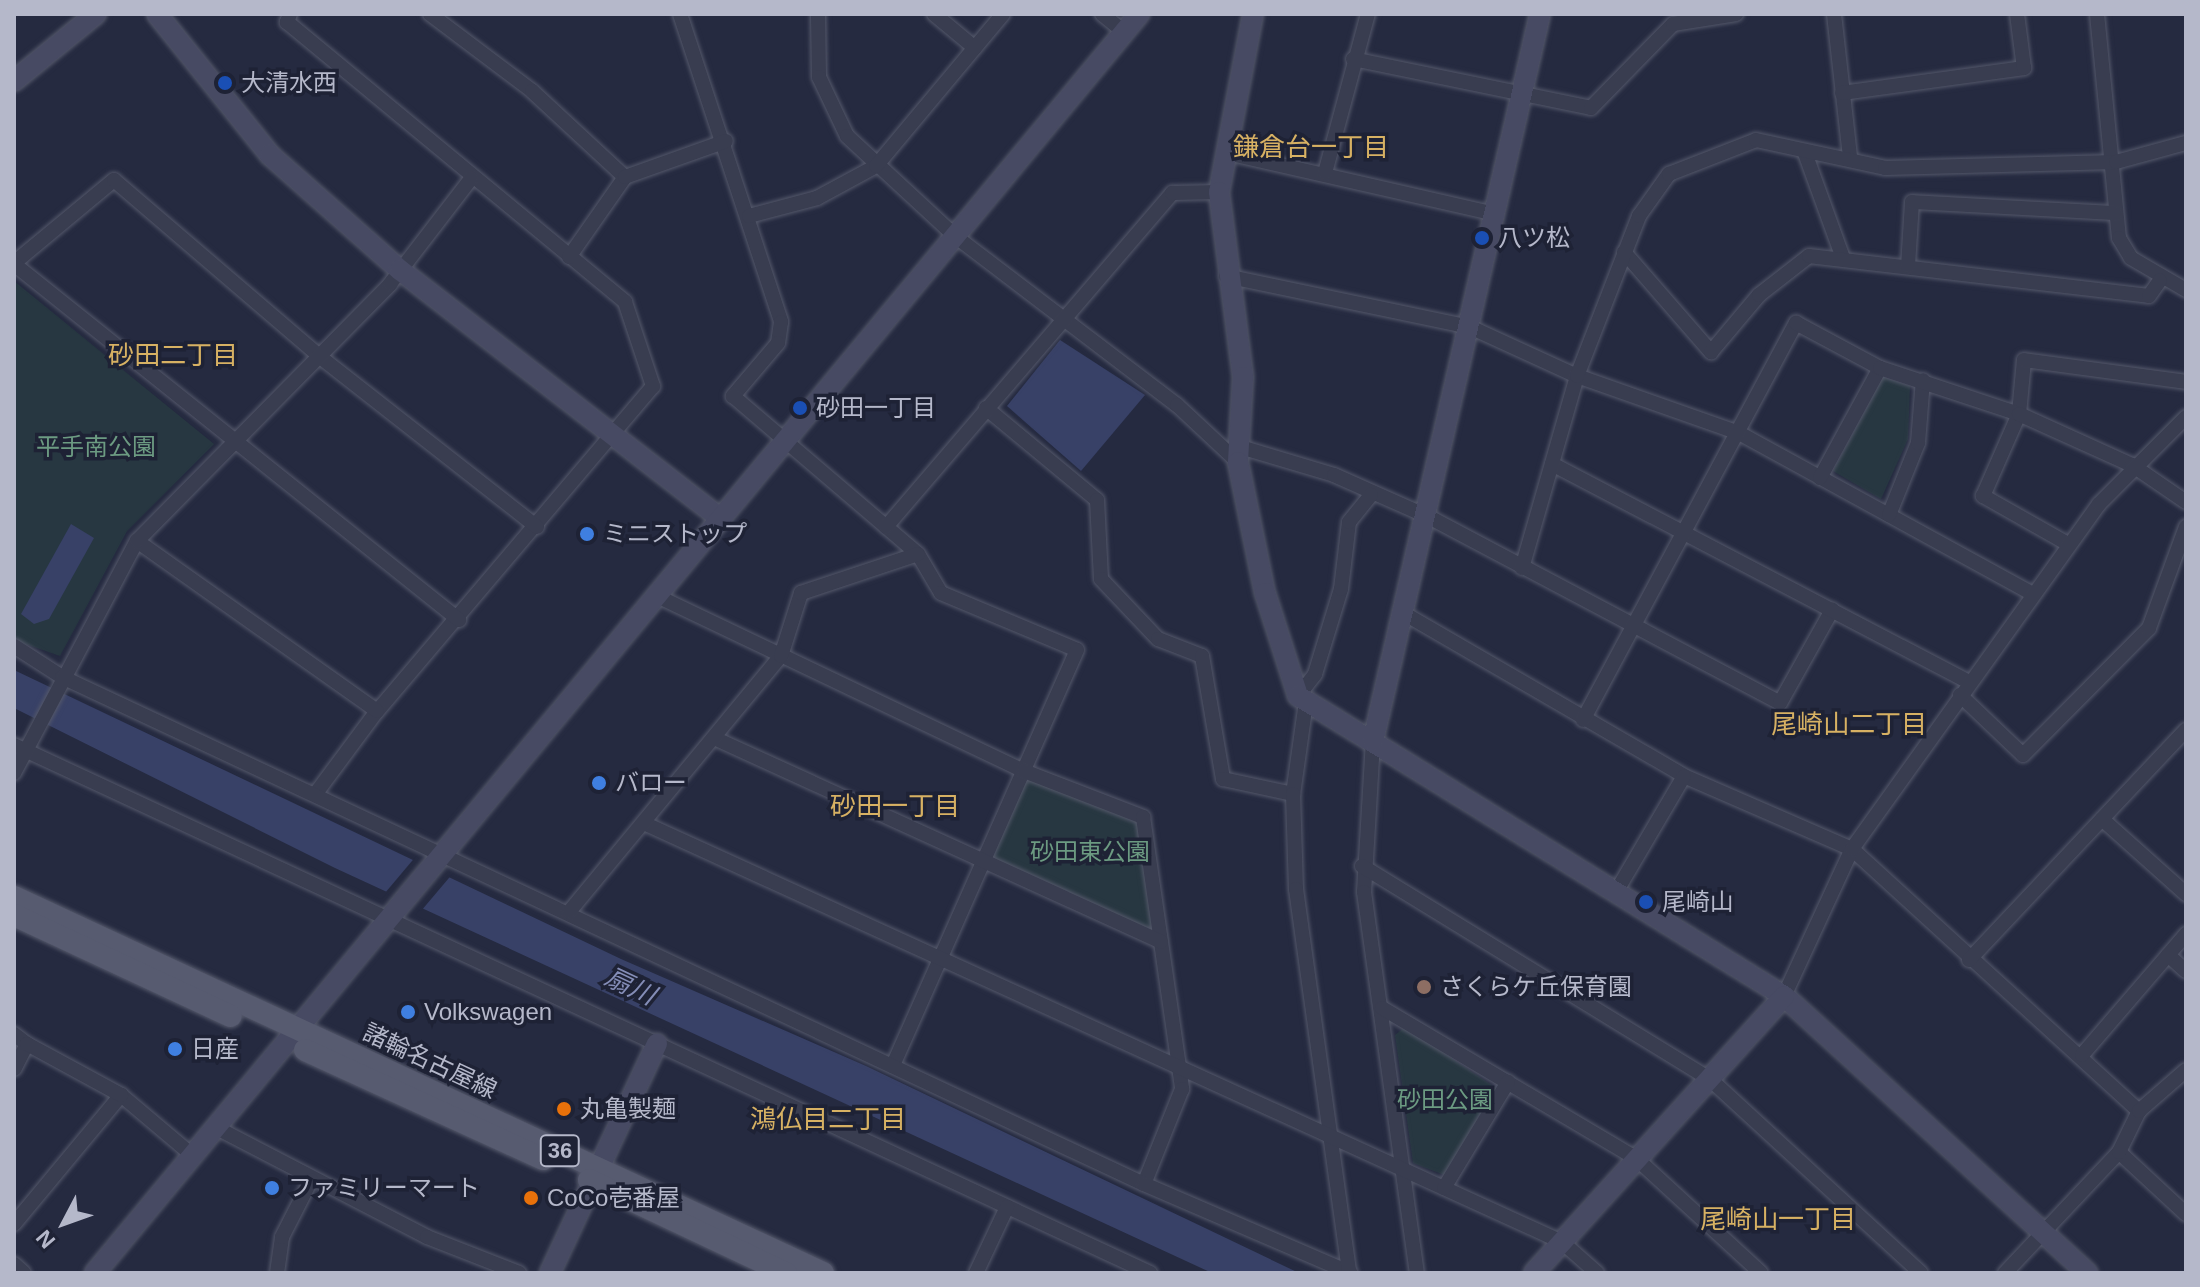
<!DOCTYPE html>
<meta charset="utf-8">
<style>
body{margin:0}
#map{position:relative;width:2200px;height:1287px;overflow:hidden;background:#252a40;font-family:Arial,"Noto Sans JP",sans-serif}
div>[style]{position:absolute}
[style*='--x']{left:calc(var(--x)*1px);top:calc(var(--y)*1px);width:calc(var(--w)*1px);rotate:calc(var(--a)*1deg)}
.green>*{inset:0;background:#273741}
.water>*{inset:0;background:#384167}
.pier>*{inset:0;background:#252a40}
.roads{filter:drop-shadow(0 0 2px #54586a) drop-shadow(0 0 2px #54586a)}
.street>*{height:14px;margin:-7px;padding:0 7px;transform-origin:7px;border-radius:7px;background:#393d50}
.secondary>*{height:20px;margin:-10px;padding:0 10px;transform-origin:10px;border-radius:10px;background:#474a63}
.primary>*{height:22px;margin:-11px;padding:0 11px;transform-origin:11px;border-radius:11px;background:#575b70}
.dots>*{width:22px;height:22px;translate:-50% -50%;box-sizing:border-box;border:4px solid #1e2235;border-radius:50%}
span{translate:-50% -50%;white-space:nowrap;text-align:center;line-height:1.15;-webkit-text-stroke:7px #1e2235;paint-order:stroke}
.shield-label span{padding:2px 6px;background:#1e2235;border:2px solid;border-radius:6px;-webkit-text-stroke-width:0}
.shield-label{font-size:22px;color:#b5b8ca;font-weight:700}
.poi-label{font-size:24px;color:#b5b8ca}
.left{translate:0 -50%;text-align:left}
.park-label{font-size:24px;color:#6c9b82}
.street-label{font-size:24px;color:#b5b8ca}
.neighbourhood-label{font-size:26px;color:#d7b163}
.water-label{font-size:26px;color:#848db7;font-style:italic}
.frame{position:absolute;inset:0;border:16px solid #b5b8ca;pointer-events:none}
.north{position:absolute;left:24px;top:1183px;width:80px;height:80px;-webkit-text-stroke:6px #1e2235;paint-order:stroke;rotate:229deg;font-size:22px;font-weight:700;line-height:32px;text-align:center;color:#b5b8ca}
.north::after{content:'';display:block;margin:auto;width:28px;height:36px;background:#b5b8ca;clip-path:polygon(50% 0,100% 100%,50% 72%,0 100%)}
</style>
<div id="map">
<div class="green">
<div style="clip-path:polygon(14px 281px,214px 444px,127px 531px,60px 656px,14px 640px)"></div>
<div style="clip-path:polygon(1883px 377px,1910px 386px,1908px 439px,1881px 499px,1833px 471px)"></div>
<div style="clip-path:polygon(1024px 771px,1143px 817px,1161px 942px,983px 862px)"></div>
<div style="clip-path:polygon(1405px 1027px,1499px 1090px,1447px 1176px,1413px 1163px,1395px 1035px)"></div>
</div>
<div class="water">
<div style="clip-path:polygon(1060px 340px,1145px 395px,1081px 471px,1007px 406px)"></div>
<div style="clip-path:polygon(71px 524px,94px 538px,49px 619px,34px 624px,21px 614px)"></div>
<div style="clip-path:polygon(14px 670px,621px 959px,866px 1066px,1299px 1273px,1212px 1273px,335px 868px,14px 708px)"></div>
</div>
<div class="pier">
<div style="clip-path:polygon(417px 855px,454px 872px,421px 911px,385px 893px)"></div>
</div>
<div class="roads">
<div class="street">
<div style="--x:290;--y:14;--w:9;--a:111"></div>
<div style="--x:287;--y:22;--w:439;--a:39.6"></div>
<div style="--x:625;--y:302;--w:89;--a:71.6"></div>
<div style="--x:653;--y:386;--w:426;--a:130.3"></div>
<div style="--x:377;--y:711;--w:102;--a:126.6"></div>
<div style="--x:430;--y:14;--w:128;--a:37"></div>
<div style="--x:532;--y:91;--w:127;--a:42.8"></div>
<div style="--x:680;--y:14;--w:324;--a:71.8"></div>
<div style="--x:781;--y:322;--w:21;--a:98"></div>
<div style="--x:778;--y:343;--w:70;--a:130.3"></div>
<div style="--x:733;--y:396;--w:243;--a:40.5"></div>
<div style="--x:918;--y:554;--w:45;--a:59.5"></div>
<div style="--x:941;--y:593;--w:147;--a:22.7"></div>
<div style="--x:1077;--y:650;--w:455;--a:113.9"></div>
<div style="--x:818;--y:14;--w:63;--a:89.1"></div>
<div style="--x:819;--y:77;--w:65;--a:64.6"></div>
<div style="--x:847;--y:136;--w:147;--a:42.8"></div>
<div style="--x:955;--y:236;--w:279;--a:37.3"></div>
<div style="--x:1177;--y:405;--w:83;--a:43.1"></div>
<div style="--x:934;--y:14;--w:53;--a:39.7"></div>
<div style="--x:1102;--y:14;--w:28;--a:39"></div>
<div style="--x:1834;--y:14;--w:144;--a:83.6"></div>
<div style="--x:2097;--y:14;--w:225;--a:84.4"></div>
<div style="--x:2119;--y:238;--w:23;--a:59"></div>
<div style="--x:2131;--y:258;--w:64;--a:30.2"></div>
<div style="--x:1353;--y:59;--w:243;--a:11.6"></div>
<div style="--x:1591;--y:108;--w:117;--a:-45.7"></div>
<div style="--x:1673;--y:24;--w:64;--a:-9"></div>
<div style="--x:1842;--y:93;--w:184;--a:-7.8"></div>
<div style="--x:2024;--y:68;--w:54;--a:-97.4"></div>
<div style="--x:1227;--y:153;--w:275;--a:12.8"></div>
<div style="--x:1805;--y:153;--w:112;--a:70.1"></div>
<div style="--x:1325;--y:173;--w:165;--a:-74.9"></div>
<div style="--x:749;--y:216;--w:70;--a:-14.8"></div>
<div style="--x:817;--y:198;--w:67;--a:-28.5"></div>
<div style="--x:876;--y:166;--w:198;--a:-50.1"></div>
<div style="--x:1624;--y:252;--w:133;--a:49"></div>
<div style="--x:1711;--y:352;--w:75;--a:-49.9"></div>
<div style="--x:1759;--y:295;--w:63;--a:-38"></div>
<div style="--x:1809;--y:256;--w:342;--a:6.7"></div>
<div style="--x:2149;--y:296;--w:19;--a:-55"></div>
<div style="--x:569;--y:257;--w:98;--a:-55"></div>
<div style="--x:625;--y:177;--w:107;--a:-19.6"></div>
<div style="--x:14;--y:263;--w:130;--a:-39.7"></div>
<div style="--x:114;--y:180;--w:270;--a:40.6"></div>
<div style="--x:319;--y:356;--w:277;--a:38.1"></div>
<div style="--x:14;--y:264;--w:570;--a:38.66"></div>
<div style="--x:1908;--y:266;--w:64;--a:-86.4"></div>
<div style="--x:1912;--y:202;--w:204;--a:3.1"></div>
<div style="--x:1226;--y:276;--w:249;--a:11.8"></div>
<div style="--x:1470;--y:327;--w:118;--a:24.6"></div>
<div style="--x:1577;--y:376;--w:172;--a:19.4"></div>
<div style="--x:1739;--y:433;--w:333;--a:28.7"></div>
<div style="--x:986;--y:408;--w:144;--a:39.7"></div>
<div style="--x:1097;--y:500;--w:79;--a:87.1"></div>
<div style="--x:1101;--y:579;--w:83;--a:46.5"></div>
<div style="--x:1158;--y:639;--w:47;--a:21.1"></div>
<div style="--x:1202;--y:656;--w:125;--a:80.3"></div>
<div style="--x:1223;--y:779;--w:72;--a:12.1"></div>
<div style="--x:1237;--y:446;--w:101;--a:16.6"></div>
<div style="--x:1334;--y:475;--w:104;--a:23.9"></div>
<div style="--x:1429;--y:517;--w:397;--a:27.9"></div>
<div style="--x:1780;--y:703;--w:107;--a:-60.8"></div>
<div style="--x:1552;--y:464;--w:471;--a:27.6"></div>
<div style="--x:1820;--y:478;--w:125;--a:-61.4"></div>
<div style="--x:1889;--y:515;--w:78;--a:-68.1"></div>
<div style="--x:1918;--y:443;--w:63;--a:-85.5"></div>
<div style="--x:886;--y:527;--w:440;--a:-49.4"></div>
<div style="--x:1172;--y:193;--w:47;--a:-1.2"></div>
<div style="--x:137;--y:541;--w:294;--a:35.3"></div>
<div style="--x:2068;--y:544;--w:98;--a:-150.5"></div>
<div style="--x:1983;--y:496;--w:90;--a:-66.3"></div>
<div style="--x:2019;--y:414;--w:54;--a:-84.7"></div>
<div style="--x:2024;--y:360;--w:163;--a:7.7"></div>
<div style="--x:1522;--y:568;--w:200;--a:-74"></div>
<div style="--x:1577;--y:376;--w:172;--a:-68.8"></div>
<div style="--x:1639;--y:216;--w:52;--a:-54.5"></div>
<div style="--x:1669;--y:174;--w:93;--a:-21.3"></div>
<div style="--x:1756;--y:140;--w:132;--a:12.2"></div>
<div style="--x:1885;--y:168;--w:231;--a:-1.5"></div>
<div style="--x:2116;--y:162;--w:73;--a:-15.2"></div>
<div style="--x:657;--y:596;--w:407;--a:25.5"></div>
<div style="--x:1024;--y:771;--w:128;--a:21.1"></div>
<div style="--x:1143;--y:817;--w:275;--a:81.8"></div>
<div style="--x:1182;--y:1089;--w:102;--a:111.8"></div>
<div style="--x:1405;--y:614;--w:323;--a:30.1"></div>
<div style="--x:1684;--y:776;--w:183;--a:23.5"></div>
<div style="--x:1852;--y:849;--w:389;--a:42.4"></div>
<div style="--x:14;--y:646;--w:57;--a:32.9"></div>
<div style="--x:62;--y:677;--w:1195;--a:25.11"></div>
<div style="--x:1144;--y:1184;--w:225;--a:23.3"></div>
<div style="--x:1960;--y:695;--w:87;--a:43.6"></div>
<div style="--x:2023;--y:755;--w:179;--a:-45.2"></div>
<div style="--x:2149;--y:628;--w:108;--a:-69.9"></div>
<div style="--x:1298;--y:696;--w:28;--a:-52"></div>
<div style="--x:1315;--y:674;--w:89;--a:-73"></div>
<div style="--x:1341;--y:589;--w:67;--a:-83.2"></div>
<div style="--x:1349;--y:522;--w:35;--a:-51"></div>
<div style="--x:1306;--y:702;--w:93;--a:98"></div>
<div style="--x:1293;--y:794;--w:95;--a:88.2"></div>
<div style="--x:1296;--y:889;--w:387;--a:82.1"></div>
<div style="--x:1583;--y:720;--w:451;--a:-61.8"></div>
<div style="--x:1796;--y:323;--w:95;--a:28.2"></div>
<div style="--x:1880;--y:368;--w:146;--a:18.3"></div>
<div style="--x:2019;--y:414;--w:124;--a:24.3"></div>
<div style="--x:2132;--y:465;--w:65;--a:34.4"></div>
<div style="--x:714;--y:738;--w:491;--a:24.5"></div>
<div style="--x:1373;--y:741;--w:151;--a:93.4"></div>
<div style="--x:1364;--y:892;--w:385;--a:82.1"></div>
<div style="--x:14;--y:745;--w:1253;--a:24.93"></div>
<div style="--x:14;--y:773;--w:263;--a:-62.1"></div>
<div style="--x:137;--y:541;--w:361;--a:-45.4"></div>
<div style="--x:390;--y:284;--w:133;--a:-52.4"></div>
<div style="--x:2102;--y:819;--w:113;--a:41.8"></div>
<div style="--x:648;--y:825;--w:1005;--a:24.52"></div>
<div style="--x:1562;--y:1242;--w:47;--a:41.5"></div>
<div style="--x:1362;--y:866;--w:409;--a:31.5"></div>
<div style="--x:1711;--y:1080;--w:285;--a:42.6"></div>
<div style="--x:1616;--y:892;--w:134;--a:-59.6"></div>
<div style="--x:569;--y:912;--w:332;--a:-50.4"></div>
<div style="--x:781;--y:656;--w:66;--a:-72.4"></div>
<div style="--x:801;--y:593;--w:123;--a:-18.4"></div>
<div style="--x:2168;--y:955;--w:24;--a:42"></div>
<div style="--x:1969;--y:960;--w:316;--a:-46.7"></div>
<div style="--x:1784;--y:996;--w:162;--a:-65.2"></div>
<div style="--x:1852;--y:849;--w:424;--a:-54.4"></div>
<div style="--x:2099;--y:504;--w:123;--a:-45"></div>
<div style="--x:1382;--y:1008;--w:296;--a:30.6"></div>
<div style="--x:1637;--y:1159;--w:168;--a:42.6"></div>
<div style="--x:14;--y:1034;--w:16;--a:38"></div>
<div style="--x:27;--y:1044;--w:28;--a:117"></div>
<div style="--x:2082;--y:1055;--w:160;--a:-49.3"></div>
<div style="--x:121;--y:1095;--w:93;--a:40.2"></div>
<div style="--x:215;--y:1127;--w:239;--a:27.4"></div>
<div style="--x:427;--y:1237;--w:99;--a:21.4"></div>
<div style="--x:2119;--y:1152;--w:91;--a:42.8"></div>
<div style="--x:1444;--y:1188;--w:124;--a:-58.9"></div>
<div style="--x:14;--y:1224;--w:168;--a:-50.3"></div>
<div style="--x:121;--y:1095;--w:107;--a:-151.5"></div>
<div style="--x:14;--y:1264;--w:13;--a:42"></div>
<div style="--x:277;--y:1273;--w:36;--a:-82"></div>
<div style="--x:282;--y:1237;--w:64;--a:-63"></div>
<div style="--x:976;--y:1273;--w:73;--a:-64.8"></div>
<div style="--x:2005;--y:1273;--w:166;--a:-46.7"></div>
<div style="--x:2119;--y:1152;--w:46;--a:-64"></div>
<div style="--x:2139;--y:1111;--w:62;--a:-41.1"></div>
</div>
<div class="secondary">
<div style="--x:157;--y:14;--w:181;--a:51.3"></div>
<div style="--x:270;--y:155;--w:174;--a:41.5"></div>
<div style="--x:400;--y:270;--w:406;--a:37.8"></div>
<div style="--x:1253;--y:14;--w:181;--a:100.8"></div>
<div style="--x:1219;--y:192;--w:187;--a:82.6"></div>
<div style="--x:1243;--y:377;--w:85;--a:93.4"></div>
<div style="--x:1238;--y:462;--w:134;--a:78.4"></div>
<div style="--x:1265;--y:593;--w:108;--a:72.2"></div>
<div style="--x:1298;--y:696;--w:571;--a:31.69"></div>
<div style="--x:1784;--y:996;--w:411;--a:42.4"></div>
<div style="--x:14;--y:81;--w:106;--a:-39.3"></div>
<div style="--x:1373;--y:741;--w:746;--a:-77.06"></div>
<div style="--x:95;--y:1273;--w:1636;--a:-50.33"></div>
<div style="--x:550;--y:1273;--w:253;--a:-65"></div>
<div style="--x:1534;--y:1273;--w:373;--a:-47.9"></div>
</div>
<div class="primary">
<div style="--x:14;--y:897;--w:892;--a:24.93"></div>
<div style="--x:14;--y:915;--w:239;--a:25"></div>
<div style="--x:305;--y:1050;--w:262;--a:24.6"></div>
<div style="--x:589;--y:1180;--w:218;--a:25.3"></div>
</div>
</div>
<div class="dots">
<div style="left:225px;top:83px;background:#1a4fb4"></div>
<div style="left:1482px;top:238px;background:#1a4fb4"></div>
<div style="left:800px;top:408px;background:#1a4fb4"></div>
<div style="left:587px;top:534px;background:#3f7fe0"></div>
<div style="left:599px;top:783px;background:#3f7fe0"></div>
<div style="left:1646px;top:902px;background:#1a4fb4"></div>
<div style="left:1424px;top:987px;background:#8d6e63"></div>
<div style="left:408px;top:1012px;background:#3f7fe0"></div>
<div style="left:175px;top:1049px;background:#3f7fe0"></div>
<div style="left:564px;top:1109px;background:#e8710a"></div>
<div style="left:272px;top:1188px;background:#3f7fe0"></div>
<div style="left:531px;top:1198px;background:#e8710a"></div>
</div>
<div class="shield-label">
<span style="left:560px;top:1151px">36</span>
</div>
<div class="poi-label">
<span class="left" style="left:241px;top:83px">大清水西</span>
<span class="left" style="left:1498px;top:238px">八ツ松</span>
<span class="left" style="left:816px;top:408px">砂田一丁目</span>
<span class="left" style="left:603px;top:534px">ミニストップ</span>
<span class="left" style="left:615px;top:783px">バロー</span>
<span class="left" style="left:1662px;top:902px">尾崎山</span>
<span class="left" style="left:1440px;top:987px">さくらケ丘保育園</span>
<span class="left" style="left:424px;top:1012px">Volkswagen</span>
<span class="left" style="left:191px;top:1049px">日産</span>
<span class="left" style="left:580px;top:1109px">丸亀製麺</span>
<span class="left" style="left:288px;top:1188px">ファミリーマート</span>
<span class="left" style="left:547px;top:1198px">CoCo壱番屋</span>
</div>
<div class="park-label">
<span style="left:96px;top:447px">平手南公園</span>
<span style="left:1090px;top:852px">砂田東公園</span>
<span style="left:1445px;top:1100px">砂田公園</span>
</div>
<div class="street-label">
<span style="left:430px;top:1061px;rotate:25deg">諸輪名古屋線</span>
</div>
<div class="neighbourhood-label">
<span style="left:1311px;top:148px">鎌倉台一丁目</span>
<span style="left:173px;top:356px">砂田二丁目</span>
<span style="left:1849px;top:725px">尾崎山二丁目</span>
<span style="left:895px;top:807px">砂田一丁目</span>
<span style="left:828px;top:1120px">鴻仏目二丁目</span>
<span style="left:1778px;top:1220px">尾崎山一丁目</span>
</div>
<div class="water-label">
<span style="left:630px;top:987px;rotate:25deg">扇川</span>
</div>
<div class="frame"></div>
<div class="north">N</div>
</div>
